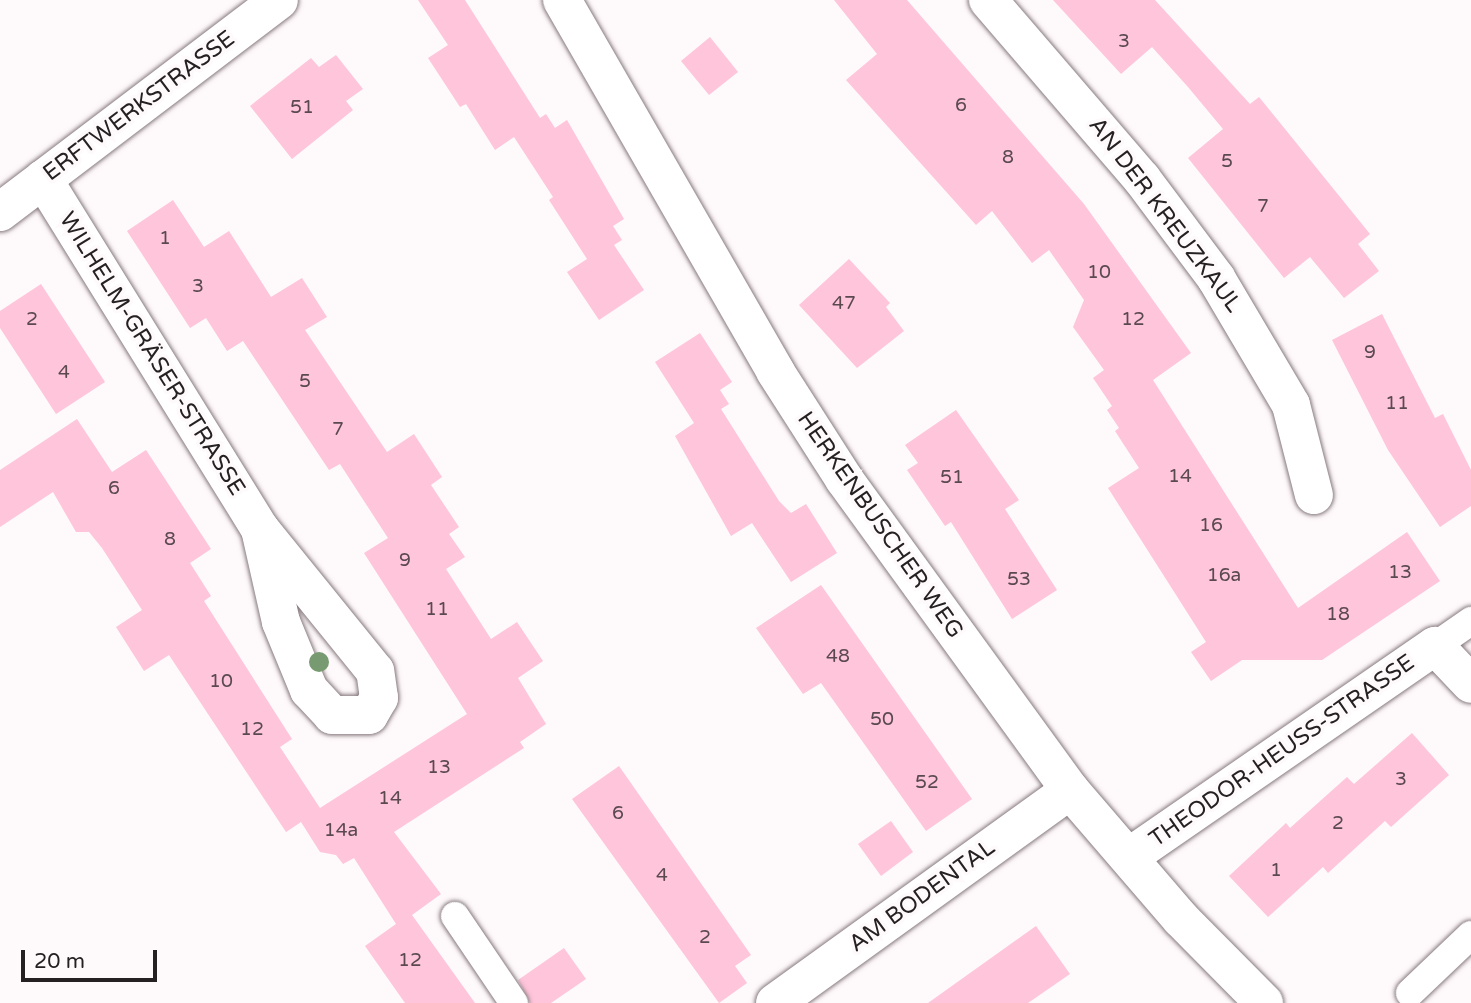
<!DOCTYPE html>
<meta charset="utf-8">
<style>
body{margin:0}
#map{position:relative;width:1471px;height:1003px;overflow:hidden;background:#fef9fb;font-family:"Varela Round",sans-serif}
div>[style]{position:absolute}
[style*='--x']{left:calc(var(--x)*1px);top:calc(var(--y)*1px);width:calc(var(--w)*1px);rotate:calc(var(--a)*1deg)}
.building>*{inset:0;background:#fec5db}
.roads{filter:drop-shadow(0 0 2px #877a7f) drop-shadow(0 0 2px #877a7f)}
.lane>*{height:28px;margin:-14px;padding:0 14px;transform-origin:14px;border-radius:14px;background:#fff}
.street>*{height:38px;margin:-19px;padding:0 19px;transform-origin:19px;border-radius:19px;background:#fff}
.trees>*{width:20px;height:20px;margin:-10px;border-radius:50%;background:#779a71}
span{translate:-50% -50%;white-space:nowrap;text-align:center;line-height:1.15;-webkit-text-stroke:7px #fef9fb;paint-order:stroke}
.number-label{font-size:19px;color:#5b4950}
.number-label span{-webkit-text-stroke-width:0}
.street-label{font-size:23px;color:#252022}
.scale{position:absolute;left:21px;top:950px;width:136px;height:32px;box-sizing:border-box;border:4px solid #252022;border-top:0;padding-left:9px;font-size:21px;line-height:24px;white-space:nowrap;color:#252022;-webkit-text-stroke:5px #fef9fb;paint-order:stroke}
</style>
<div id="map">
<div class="building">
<div style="clip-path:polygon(418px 0,465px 0,540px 118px,546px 114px,555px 128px,567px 120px,624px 219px,613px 226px,622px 240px,614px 245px,644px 290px,599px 320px,567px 272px,587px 259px,549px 200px,553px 197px,514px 137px,495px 150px,466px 104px,460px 107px,428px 58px,448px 45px)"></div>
<div style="clip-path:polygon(834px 0,907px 0,1084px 204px,1191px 353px,1153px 380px,1298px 608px,1407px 532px,1440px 581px,1322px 660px,1242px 660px,1211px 681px,1191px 652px,1206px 642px,1108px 488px,1139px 468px,1115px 431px,1119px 428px,1107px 410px,1112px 406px,1093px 378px,1104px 370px,1073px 327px,1084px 300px,1049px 250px,1032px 263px,992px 211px,976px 225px,846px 80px,877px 54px)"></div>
<div style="clip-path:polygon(1053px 0,1155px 0,1250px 104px,1259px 97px,1370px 234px,1358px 244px,1379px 271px,1344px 298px,1310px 257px,1284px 278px,1188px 158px,1223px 129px,1188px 87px,1152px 47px,1121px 74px)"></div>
<div style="clip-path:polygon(710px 37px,738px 72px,709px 95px,681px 61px)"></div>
<div style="clip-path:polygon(336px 55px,363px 89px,346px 101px,353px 110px,292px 159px,250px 106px,311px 58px,319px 67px)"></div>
<div style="clip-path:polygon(173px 200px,204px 247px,229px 231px,271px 297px,302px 278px,327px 317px,305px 330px,387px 452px,414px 434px,442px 477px,431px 485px,459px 527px,449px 534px,465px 557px,446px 569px,491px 639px,517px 622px,543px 661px,518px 678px,546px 724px,520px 742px,524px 748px,394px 832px,441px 894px,412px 915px,475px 1003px,405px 1003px,365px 946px,396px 924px,354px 858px,343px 864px,336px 855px,320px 852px,301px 822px,286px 832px,169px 655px,144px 671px,116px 627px,142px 610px,102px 548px,89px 532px,76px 532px,53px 492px,0 527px,0 470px,77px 419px,112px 472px,146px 450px,211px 549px,190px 563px,211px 596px,204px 601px,292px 739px,280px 747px,320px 808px,467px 714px,364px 553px,388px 538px,340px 464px,329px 470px,243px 341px,227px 351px,206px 318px,190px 328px,127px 231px)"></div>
<div style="clip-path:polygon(849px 259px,890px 303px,886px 307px,904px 331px,857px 368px,799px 305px)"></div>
<div style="clip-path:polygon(41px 284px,105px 382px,56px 414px,0 328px,0 311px)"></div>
<div style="clip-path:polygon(1382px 314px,1435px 418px,1443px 414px,1471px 470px,1471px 506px,1440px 527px,1388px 450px,1332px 340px)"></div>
<div style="clip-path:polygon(700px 333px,732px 382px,720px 390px,729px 404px,721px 409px,779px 501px,791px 513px,806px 504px,837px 553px,791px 582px,752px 523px,731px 536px,675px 436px,694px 423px,655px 362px)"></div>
<div style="clip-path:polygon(956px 410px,1019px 500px,1005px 509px,1057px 590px,1012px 619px,951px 522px,945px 526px,907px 470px,918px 463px,905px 445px)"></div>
<div style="clip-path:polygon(821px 585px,972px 799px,926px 831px,821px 683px,803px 694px,756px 628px)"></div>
<div style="clip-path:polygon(1412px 733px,1449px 775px,1391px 827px,1385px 821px,1328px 873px,1323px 867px,1268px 917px,1229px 876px,1286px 823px,1290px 828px,1347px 777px,1354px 784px)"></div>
<div style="clip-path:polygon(619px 766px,751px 955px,735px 966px,747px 983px,719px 1003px,572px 799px)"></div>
<div style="clip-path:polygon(891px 821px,913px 852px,881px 876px,858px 844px)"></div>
<div style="clip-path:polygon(1036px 926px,1070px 974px,1028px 1003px,928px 1003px)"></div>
<div style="clip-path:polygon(564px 948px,586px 979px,551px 1003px,530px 1003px,518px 980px)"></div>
</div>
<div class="roads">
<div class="lane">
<div style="--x:1435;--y:646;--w:44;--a:-34.8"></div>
<div style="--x:455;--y:916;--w:105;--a:55.9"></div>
<div style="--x:1410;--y:993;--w:84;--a:-43.6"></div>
</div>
<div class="street">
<div style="--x:562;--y:0;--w:428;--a:60.1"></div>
<div style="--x:775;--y:371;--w:128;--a:57.4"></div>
<div style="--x:844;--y:479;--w:384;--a:54"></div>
<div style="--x:1070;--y:790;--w:170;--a:49.3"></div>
<div style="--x:1181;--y:919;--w:118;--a:45.3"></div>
<div style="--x:988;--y:0;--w:236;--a:49.3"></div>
<div style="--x:1142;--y:179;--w:124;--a:53.2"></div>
<div style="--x:1216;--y:278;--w:147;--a:59.4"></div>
<div style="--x:1291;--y:405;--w:93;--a:75.7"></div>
<div style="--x:43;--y:179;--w:412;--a:58.2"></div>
<div style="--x:260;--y:529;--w:95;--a:77.3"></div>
<div style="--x:281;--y:622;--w:74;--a:67.6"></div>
<div style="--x:309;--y:690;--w:34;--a:47"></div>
<div style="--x:332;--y:715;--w:37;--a:0"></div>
<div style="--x:369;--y:715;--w:20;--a:-60"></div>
<div style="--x:379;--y:698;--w:27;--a:-98"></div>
<div style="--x:375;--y:671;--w:183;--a:-129"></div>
<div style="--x:0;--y:212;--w:350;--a:-37.2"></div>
<div style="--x:1129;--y:857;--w:372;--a:-34.6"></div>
<div style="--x:1435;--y:646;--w:52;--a:46.5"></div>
<div style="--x:775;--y:1003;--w:364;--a:-35.8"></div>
</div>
</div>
<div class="trees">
<div style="left:319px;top:662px"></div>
</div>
<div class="number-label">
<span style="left:1124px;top:42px">3</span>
<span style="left:961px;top:106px">6</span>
<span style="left:302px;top:108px">51</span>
<span style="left:1008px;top:158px">8</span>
<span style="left:1227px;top:162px">5</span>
<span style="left:1263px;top:207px">7</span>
<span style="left:165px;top:239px">1</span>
<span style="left:1099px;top:273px">10</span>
<span style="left:198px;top:287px">3</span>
<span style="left:844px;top:304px">47</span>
<span style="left:32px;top:320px">2</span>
<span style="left:1133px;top:320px">12</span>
<span style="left:1370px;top:353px">9</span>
<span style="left:64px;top:373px">4</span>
<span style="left:305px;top:382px">5</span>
<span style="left:1397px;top:404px">11</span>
<span style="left:338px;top:430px">7</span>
<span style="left:1180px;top:477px">14</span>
<span style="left:952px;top:478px">51</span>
<span style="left:114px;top:489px">6</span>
<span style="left:1211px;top:526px">16</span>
<span style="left:170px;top:540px">8</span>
<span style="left:405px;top:561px">9</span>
<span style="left:1400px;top:573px">13</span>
<span style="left:1224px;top:576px">16a</span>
<span style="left:1019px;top:580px">53</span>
<span style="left:437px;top:610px">11</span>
<span style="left:1338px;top:615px">18</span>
<span style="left:838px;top:657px">48</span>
<span style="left:221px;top:682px">10</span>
<span style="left:882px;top:720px">50</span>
<span style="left:252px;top:730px">12</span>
<span style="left:439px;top:768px">13</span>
<span style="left:1401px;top:780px">3</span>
<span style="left:927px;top:783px">52</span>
<span style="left:390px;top:799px">14</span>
<span style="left:618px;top:814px">6</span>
<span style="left:1338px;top:824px">2</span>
<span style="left:341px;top:831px">14a</span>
<span style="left:1276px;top:871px">1</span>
<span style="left:662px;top:876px">4</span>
<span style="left:705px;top:938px">2</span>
<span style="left:410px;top:961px">12</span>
</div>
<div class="street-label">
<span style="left:139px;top:106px;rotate:-37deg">ERFTWERKSTRASSE</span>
<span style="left:1165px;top:215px;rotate:53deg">AN DER KREUZKAUL</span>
<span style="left:152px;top:354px;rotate:58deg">WILHELM-GRÄSER-STRASSE</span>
<span style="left:880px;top:525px;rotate:55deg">HERKENBUSCHER WEG</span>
<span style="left:1282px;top:751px;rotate:-35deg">THEODOR-HEUSS-STRASSE</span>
<span style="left:922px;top:896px;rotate:-36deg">AM BODENTAL</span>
</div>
<div class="scale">20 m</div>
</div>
